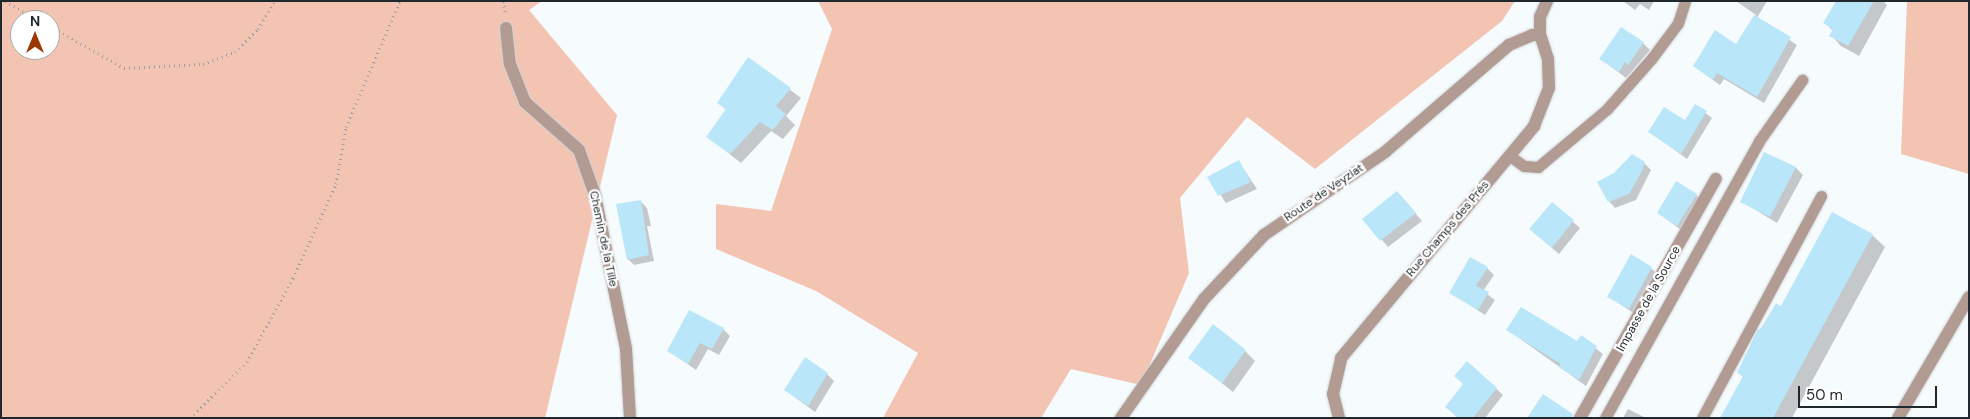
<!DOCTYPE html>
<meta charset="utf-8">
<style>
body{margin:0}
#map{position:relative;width:1970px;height:419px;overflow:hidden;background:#f6fbfd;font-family:"DM Sans",sans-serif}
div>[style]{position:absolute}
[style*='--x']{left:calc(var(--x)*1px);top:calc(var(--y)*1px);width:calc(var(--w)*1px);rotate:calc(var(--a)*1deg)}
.green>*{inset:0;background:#f3c4b2}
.shadow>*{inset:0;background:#0003}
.building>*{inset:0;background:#bae6fa}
.path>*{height:3px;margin-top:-1.5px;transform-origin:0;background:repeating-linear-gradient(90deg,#9aa0a3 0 1px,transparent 0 5px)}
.roads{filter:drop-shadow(0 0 1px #cfd5d7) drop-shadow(0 0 1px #cfd5d7)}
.service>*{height:11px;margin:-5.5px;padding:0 5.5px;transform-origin:5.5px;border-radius:5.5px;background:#b29b93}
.minor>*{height:12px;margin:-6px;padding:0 6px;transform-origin:6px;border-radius:6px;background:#b29b93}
.tertiary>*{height:12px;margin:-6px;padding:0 6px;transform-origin:6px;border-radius:6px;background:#b29b93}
span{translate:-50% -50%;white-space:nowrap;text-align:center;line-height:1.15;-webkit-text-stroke:4.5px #fff;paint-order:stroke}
.street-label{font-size:12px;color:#1f282c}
.frame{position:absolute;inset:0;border:2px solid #1f282c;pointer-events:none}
.north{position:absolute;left:10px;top:10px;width:50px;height:50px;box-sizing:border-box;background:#fff;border:1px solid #a5a9ab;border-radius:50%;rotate:0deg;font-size:14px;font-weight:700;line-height:20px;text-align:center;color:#1f282c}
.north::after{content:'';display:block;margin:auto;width:18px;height:22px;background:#9b3703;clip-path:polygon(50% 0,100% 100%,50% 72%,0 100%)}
.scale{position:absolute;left:1798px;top:386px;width:139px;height:22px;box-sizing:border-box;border:2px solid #1f282c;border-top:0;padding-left:6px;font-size:15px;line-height:18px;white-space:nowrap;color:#1f282c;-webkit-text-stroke:4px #fff;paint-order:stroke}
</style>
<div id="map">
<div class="green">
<div style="clip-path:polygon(evenodd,1px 1px,542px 1px,529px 10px,617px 115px,545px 418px,1px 418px,1px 1px,20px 20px,50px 20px,50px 50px,20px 50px,20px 20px)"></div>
<div style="clip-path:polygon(818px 1px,1515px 1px,1502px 21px,1315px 169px,1247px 117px,1180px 198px,1189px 273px,1141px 385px,1071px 369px,1041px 418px,883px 418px,918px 353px,816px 291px,716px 249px,716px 204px,771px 211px,832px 29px)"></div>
<div style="clip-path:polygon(1907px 1px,1969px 1px,1969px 174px,1901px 154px)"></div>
</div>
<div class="shadow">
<div style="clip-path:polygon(1623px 1px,1654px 1px,1649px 10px,1640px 4px,1635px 10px)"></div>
<div style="clip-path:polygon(1736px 1px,1767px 1px,1757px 18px,1797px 45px,1764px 103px,1724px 79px,1720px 85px,1694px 66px,1737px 46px,1756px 15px)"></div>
<div style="clip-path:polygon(1837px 1px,1883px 1px,1887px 5px,1859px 56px,1841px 46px,1831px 35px,1833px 31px,1825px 22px)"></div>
<div style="clip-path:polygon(1643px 43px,1650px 50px,1626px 78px,1601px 59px)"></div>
<div style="clip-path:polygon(749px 59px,801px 98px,786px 116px,795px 125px,783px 139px,771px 131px,741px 163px,708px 137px,727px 111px,719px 103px)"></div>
<div style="clip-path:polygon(1696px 106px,1712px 118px,1687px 159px,1649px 131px,1685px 122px)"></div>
<div style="clip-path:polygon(1765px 153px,1796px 168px,1803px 175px,1777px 223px,1741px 201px)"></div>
<div style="clip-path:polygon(1239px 162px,1257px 189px,1226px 203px,1209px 178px)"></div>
<div style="clip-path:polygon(1644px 163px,1651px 170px,1636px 200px,1615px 208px,1609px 201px)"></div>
<div style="clip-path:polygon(1696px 195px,1703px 202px,1684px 232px,1658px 213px)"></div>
<div style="clip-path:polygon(1404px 200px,1422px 221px,1388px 247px,1364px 219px)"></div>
<div style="clip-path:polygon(641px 202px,647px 208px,651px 226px,647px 226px,654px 261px,634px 265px,628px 259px)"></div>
<div style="clip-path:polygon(1552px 204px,1580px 228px,1559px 254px,1538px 236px)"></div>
<div style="clip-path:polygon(1872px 235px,1885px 247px,1792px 418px,1721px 418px,1743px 377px,1739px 373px,1752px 343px,1776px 304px,1781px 307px)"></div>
<div style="clip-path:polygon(1487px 268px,1494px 275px,1483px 291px,1495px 300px,1485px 315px,1451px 293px)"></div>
<div style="clip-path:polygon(1651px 268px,1657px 274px,1635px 314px,1609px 297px)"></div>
<div style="clip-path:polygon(723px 329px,730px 336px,719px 355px,708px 349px,696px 370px,668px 350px)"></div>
<div style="clip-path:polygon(1508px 330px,1577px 343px,1581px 337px,1603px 354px,1586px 386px)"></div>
<div style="clip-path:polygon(1245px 351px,1255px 361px,1233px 392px,1190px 358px)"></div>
<div style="clip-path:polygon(1467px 362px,1503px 395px,1485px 418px,1458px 418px,1447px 407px,1464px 384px)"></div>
<div style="clip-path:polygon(827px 374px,834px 381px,815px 412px,785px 390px)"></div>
<div style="clip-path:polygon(1628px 409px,1644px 417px,1644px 418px,1623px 418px)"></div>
</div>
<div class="building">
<div style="clip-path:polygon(1836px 1px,1874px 1px,1848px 46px,1829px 36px,1833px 29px,1823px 23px)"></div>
<div style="clip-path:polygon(1754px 15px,1791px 37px,1757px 97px,1717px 73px,1713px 80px,1693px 66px,1715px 30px,1736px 44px)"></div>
<div style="clip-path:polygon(1621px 27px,1644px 42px,1628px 65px,1625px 62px,1619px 72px,1599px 59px)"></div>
<div style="clip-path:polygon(748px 57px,791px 88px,776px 106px,786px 114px,773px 130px,760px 122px,730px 154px,706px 137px,726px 109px,717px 103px)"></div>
<div style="clip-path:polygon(1695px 104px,1707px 111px,1681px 154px,1648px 132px,1664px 107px,1685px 120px)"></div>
<div style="clip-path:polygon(1764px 152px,1796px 167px,1770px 217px,1740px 202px)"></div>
<div style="clip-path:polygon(1632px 154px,1645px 162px,1642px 171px,1629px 194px,1608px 202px,1597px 182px,1614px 173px)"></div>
<div style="clip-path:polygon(1239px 160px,1251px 182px,1218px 196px,1207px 177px)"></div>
<div style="clip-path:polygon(1676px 181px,1697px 194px,1677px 226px,1657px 213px)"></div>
<div style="clip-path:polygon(1397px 191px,1416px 213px,1380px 241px,1362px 219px)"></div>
<div style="clip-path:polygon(641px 200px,649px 255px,627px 260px,616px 204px)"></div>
<div style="clip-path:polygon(1552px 202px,1574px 220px,1552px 248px,1529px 229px)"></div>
<div style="clip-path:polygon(1832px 212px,1873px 234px,1773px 418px,1720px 418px,1743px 376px,1737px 373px,1758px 329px,1761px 330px,1776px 303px,1781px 306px)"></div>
<div style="clip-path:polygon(1631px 254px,1652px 267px,1629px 309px,1607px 297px)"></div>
<div style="clip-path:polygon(1470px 257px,1488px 267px,1476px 286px,1489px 292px,1478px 310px,1449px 293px)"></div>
<div style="clip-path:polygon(1521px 307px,1577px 341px,1581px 335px,1597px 346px,1579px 380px,1559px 367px,1561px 364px,1506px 330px)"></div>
<div style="clip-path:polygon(689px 310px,724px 328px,712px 349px,700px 343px,688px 364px,667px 351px)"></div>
<div style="clip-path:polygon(1213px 324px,1246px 350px,1222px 383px,1188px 358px)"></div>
<div style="clip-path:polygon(805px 357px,828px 373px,808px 406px,784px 390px)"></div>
<div style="clip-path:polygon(1467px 361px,1497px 388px,1473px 418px,1459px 418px,1445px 407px,1463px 384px,1454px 376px)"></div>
<div style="clip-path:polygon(1543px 394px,1573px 414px,1572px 418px,1527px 418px)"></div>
</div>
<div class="path">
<div style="--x:5;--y:1;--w:38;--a:30"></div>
<div style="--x:504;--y:1;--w:12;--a:85"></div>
<div style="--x:50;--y:26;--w:85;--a:29.6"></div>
<div style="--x:124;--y:68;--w:79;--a:-2.9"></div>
<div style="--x:203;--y:64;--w:34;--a:-21"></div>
<div style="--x:235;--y:52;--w:33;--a:-45"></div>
<div style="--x:258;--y:29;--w:33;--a:-59"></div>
<div style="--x:190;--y:418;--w:80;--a:-44.5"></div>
<div style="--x:247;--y:362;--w:96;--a:-61.3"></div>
<div style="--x:293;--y:278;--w:103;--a:-65.4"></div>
<div style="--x:336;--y:184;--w:58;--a:-80"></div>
<div style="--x:346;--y:127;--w:137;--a:-66.8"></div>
</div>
<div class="roads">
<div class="service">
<div style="--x:1510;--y:156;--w:17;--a:36"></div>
<div style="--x:1524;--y:166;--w:14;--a:4"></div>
<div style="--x:1538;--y:167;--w:90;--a:-40"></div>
<div style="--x:1607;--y:109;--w:68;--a:-48.6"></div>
<div style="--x:1652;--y:58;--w:44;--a:-53.4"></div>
<div style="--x:1678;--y:23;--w:23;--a:-72"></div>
<div style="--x:1605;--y:418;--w:317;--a:-60.9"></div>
<div style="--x:1759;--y:141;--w:75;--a:-54.8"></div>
<div style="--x:1702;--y:418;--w:252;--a:-61.8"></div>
</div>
<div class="minor">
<div style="--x:506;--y:28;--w:36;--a:84"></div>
<div style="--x:510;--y:64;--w:41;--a:68.5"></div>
<div style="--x:525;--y:102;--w:72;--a:41.6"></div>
<div style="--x:579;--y:150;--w:48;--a:70.4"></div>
<div style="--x:595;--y:195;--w:157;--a:78.6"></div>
<div style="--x:626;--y:349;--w:69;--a:86.7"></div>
<div style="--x:1339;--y:418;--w:25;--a:-104"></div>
<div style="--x:1333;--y:394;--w:37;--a:-77"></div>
<div style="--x:1341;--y:358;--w:302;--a:-50.2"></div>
<div style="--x:1534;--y:126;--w:41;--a:-68.5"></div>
<div style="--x:1549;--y:88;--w:29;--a:-92"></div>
<div style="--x:1548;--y:59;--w:25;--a:-108"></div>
<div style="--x:1580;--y:418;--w:275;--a:-60.4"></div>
<div style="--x:1898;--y:418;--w:140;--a:-59.6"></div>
</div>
<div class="tertiary">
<div style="--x:1121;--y:418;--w:145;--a:-55.1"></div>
<div style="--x:1204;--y:299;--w:88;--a:-46.8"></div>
<div style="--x:1264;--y:235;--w:147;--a:-34.4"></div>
<div style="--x:1385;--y:152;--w:164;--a:-40.8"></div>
<div style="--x:1509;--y:45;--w:25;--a:-23"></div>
<div style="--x:1532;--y:35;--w:8;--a:0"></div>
<div style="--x:1540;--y:35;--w:18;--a:-90"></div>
<div style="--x:1540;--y:17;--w:17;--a:-66"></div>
</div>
</div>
<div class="street-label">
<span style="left:1324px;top:193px;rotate:-34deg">Route de Veyziat</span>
<span style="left:1448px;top:229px;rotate:-50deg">Rue Champs des Prés</span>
<span style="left:603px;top:239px;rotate:78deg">Chemin de la Tille</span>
<span style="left:1649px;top:299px;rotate:-61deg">Impasse de la Source</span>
</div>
<div class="frame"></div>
<div class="north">N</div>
<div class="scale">50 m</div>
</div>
